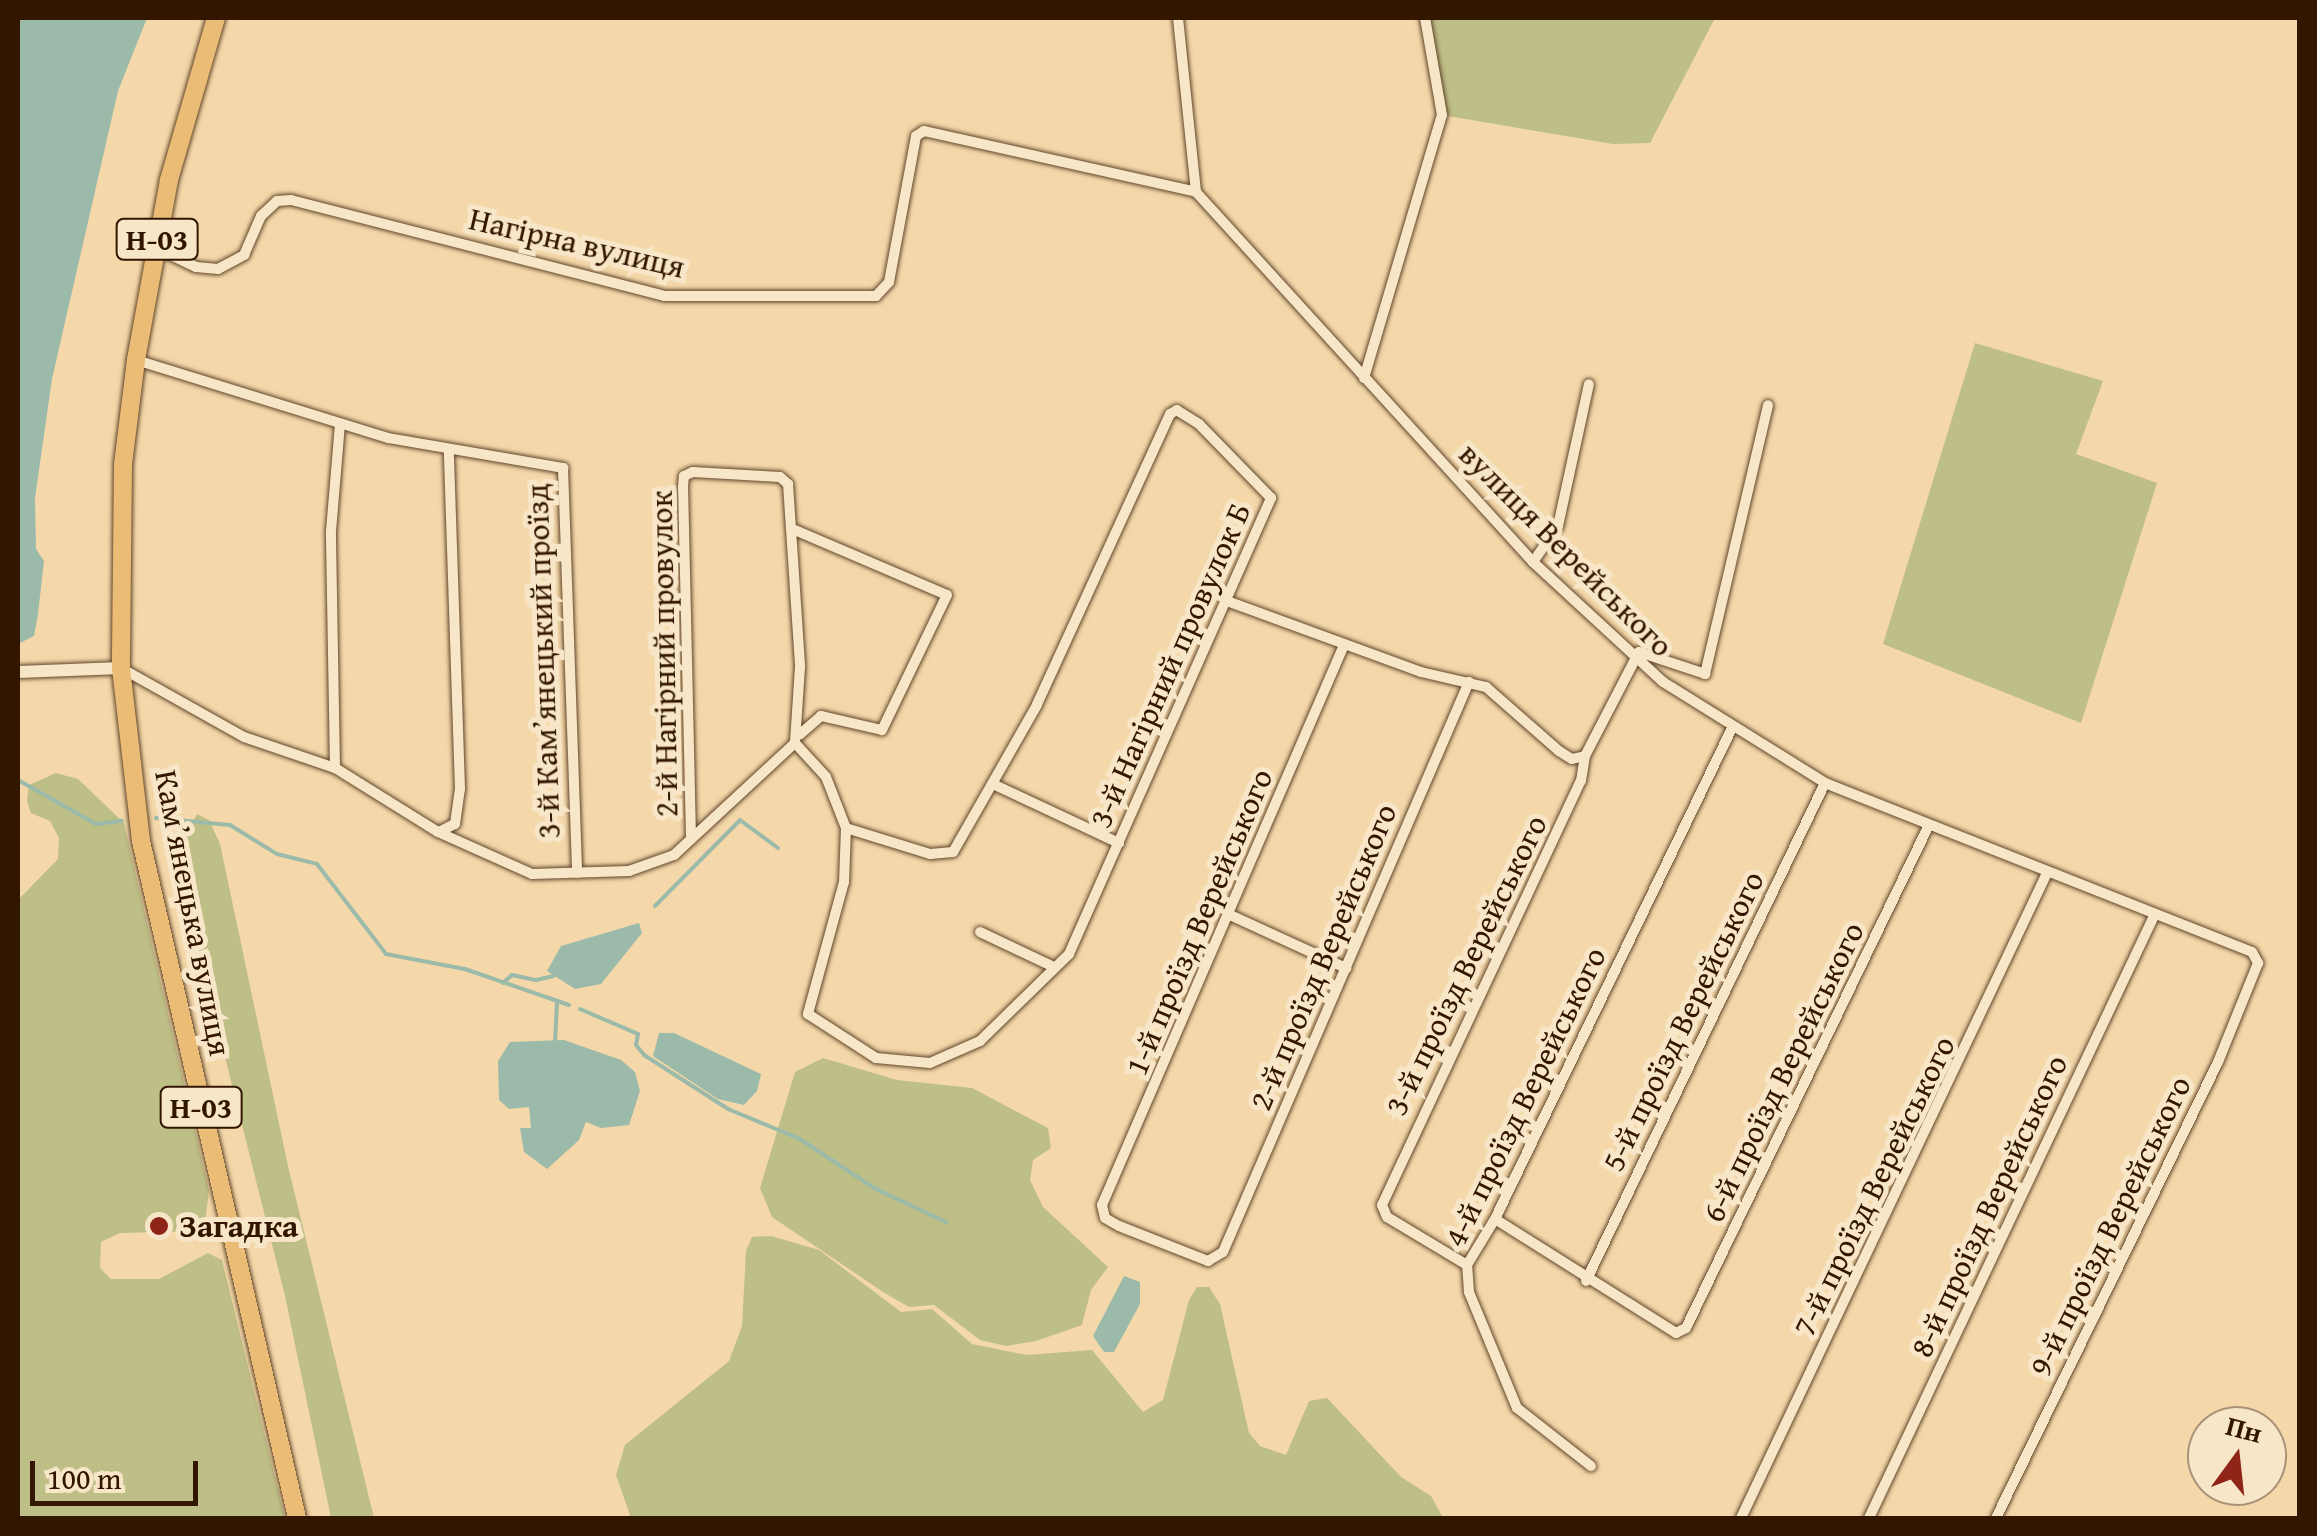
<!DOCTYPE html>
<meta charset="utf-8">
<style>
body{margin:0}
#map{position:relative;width:2317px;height:1536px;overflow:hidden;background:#f4d8aa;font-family:"Gentium Book Plus",serif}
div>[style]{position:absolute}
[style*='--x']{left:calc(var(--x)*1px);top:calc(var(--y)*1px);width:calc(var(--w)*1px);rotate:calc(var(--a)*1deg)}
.green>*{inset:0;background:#bebe87}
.water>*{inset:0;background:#9cbaa9}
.stream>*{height:4px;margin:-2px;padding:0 2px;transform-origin:2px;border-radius:2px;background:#9cbaa9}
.roads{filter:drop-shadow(0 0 2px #62462a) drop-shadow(0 0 2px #62462a)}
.minor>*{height:10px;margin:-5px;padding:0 5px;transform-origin:5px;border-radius:5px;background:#f8e6c8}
.tertiary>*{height:12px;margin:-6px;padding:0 6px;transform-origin:6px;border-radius:6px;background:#f8e6c8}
.primary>*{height:18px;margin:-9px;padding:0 9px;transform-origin:9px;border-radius:9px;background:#eabc75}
.dots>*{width:28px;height:28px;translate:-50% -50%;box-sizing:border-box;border:5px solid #f8e6c8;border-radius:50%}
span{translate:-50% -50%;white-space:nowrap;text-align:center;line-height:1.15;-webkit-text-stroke:10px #f8e6c8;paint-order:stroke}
.shield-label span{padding:2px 8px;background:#f8e6c8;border:2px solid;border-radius:8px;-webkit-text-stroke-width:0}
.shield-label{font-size:30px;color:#321600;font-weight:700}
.street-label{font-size:32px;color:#321600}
.poi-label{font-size:32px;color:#321600;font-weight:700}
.left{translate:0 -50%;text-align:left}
.frame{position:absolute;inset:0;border:20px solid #321600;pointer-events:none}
.north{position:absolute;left:2187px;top:1406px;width:100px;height:100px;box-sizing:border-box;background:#f8e6c8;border:2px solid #a99378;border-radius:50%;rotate:15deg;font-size:28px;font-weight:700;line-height:40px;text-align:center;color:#321600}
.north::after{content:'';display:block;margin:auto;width:35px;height:45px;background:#8f2418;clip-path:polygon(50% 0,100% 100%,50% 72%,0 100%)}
.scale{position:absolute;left:30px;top:1461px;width:168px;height:45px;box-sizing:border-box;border:5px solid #321600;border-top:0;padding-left:12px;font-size:30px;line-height:35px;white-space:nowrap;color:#321600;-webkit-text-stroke:8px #f8e6c8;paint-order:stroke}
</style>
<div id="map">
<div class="green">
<div style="clip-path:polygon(1425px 18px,1715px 18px,1650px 143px,1613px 144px,1442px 115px)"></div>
<div style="clip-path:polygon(1975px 343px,2103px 381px,2076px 454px,2157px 483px,2081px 723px,1883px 644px)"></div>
<div style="clip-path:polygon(56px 773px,78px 779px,124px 823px,209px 1191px,204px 1231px,120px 1233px,101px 1242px,100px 1268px,111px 1279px,159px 1279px,208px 1253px,222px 1260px,285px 1518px,18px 1518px,18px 900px,58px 859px,59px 838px,50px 821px,31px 813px,27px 801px,29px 785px)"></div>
<div style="clip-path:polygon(197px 814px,209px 820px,220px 844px,288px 1166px,374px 1518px,331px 1518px,285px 1296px,187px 906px,181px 845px)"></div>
<div style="clip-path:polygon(823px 1058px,897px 1080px,972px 1088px,1048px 1128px,1051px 1148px,1033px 1160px,1030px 1180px,1043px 1207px,1108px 1267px,1091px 1290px,1082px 1325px,1036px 1341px,1006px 1346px,980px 1340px,934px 1305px,909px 1307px,883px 1292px,772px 1217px,760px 1188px,795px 1072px)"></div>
<div style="clip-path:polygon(771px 1236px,819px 1250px,901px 1312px,932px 1309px,972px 1344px,1027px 1355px,1092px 1350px,1143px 1412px,1163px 1400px,1189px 1300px,1197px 1287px,1209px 1287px,1220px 1304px,1249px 1433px,1260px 1446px,1286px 1455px,1309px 1401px,1327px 1398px,1401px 1477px,1431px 1496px,1443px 1518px,631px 1518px,616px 1475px,625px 1445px,729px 1361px,742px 1326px,746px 1251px,752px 1237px)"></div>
</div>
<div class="water">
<div style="clip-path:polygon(18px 18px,147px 18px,118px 91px,52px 379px,35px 498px,36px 549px,44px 561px,38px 614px,34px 636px,18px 644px)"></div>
<div style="clip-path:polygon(639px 923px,642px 933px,601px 984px,575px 989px,547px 971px,561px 946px)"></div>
<div style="clip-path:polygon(659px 1033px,674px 1033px,761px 1074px,757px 1091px,744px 1105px,718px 1099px,653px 1056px)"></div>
<div style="clip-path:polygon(564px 1040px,621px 1060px,635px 1072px,640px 1091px,629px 1125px,601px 1128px,586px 1122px,579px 1140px,547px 1169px,524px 1152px,520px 1128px,531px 1128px,529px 1107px,509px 1109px,499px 1100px,498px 1061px,510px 1042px)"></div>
<div style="clip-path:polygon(1124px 1276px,1140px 1282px,1140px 1304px,1114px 1352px,1104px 1352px,1093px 1336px)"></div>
</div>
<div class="stream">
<div style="--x:18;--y:780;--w:90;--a:29.4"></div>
<div style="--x:96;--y:824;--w:26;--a:-7"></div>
<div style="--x:156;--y:818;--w:74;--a:5.4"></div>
<div style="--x:230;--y:825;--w:55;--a:31.7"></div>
<div style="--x:277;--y:854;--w:41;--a:14"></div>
<div style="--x:317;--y:864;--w:113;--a:52.5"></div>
<div style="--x:386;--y:954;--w:80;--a:10.8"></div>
<div style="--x:465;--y:969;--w:110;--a:19.1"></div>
<div style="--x:655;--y:906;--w:121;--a:-45.3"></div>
<div style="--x:740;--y:820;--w:47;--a:36.4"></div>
<div style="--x:503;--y:983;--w:12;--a:-42"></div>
<div style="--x:512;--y:975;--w:25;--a:12"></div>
<div style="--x:536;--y:980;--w:18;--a:-13"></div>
<div style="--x:580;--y:1009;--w:63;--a:23.3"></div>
<div style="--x:638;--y:1034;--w:11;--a:100"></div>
<div style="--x:636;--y:1045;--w:13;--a:51"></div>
<div style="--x:644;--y:1055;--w:100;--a:32.7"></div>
<div style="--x:728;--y:1109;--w:78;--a:22.6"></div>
<div style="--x:800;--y:1139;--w:89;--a:33.5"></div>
<div style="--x:874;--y:1188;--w:80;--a:25.3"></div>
<div style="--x:555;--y:1043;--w:41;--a:-87.2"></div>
</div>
<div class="roads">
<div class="minor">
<div style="--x:1178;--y:18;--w:175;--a:84.1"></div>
<div style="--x:1196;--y:192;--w:500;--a:47.67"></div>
<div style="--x:1533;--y:562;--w:177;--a:42.7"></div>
<div style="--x:1663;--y:682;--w:191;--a:31.9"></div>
<div style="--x:1825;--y:783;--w:459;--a:21.6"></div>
<div style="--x:2252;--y:952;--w:13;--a:61"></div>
<div style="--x:2258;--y:963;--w:107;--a:112"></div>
<div style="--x:2218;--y:1062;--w:507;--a:115.96"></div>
<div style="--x:156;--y:248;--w:44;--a:25.4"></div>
<div style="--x:196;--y:267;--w:22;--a:5"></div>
<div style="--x:218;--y:269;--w:30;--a:-28"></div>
<div style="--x:244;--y:255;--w:43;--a:-66.4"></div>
<div style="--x:261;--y:216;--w:22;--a:-43"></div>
<div style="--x:277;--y:201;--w:14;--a:-4"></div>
<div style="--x:291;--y:200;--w:385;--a:14.4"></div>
<div style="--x:664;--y:296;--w:212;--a:0"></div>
<div style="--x:876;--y:296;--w:19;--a:-47"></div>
<div style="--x:889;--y:282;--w:148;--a:-79.5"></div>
<div style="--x:916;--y:136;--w:9;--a:-32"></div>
<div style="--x:924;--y:131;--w:279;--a:12.6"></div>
<div style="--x:136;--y:360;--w:264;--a:17.2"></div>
<div style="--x:388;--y:438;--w:178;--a:9.7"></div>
<div style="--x:563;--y:468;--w:405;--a:88"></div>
<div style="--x:1364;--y:378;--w:274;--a:-73.5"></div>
<div style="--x:1442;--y:115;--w:98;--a:-99.9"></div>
<div style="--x:795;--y:530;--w:165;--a:23.2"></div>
<div style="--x:947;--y:595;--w:150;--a:115.7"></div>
<div style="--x:882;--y:730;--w:63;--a:-167.1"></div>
<div style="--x:821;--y:716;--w:28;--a:139"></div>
<div style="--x:1533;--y:562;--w:44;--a:-55.2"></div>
<div style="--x:1558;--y:526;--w:145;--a:-77.7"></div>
<div style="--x:1227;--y:601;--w:207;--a:20.1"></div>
<div style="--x:1421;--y:672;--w:67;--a:13"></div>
<div style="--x:1486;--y:687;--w:97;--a:41.2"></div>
<div style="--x:1559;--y:751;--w:15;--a:32"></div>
<div style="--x:1572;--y:759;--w:13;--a:-13"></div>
<div style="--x:1344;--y:645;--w:610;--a:113.37"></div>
<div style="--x:1102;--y:1205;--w:13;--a:77"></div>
<div style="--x:1105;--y:1218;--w:16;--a:30"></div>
<div style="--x:1119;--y:1226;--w:96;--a:21.5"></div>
<div style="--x:1208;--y:1261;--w:17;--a:-31"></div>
<div style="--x:1223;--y:1252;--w:621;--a:-66.66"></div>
<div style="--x:121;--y:668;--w:141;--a:29.3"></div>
<div style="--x:244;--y:737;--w:96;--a:18.8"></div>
<div style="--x:335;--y:768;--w:121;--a:31.9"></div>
<div style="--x:438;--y:832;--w:103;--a:24.1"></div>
<div style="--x:532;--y:874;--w:97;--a:-1.8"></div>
<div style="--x:629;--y:871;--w:48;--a:-19.6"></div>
<div style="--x:674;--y:855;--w:165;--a:-42.8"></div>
<div style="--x:795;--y:743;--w:46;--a:47.6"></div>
<div style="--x:826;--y:777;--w:55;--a:68.6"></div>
<div style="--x:846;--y:828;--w:54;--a:92.1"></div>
<div style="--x:844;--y:882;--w:137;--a:105.3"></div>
<div style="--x:808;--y:1014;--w:81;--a:32.9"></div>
<div style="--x:876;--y:1058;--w:54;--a:5.3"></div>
<div style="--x:930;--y:1063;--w:55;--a:-23.7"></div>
<div style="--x:980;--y:1041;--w:124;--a:-44.3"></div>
<div style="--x:1069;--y:954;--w:499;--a:-66.1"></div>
<div style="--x:1271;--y:498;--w:103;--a:-134.2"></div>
<div style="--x:1199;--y:424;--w:26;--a:-148"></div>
<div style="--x:1177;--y:410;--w:8;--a:150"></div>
<div style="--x:1170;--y:414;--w:320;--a:114.6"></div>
<div style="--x:1037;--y:705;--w:169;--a:119.7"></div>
<div style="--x:953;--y:852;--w:23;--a:175"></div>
<div style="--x:930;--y:854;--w:88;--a:-162.8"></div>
<div style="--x:335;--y:768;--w:237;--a:-91"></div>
<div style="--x:331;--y:531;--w:107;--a:-85.2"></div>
<div style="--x:995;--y:785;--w:137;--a:25.1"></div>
<div style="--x:439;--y:832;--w:18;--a:-27"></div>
<div style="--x:455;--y:824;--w:35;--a:-82"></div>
<div style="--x:460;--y:789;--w:337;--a:-91.9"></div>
<div style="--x:691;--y:837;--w:350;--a:-91.3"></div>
<div style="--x:683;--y:487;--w:11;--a:-85"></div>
<div style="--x:684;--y:476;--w:10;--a:-24"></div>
<div style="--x:693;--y:472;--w:87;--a:3.3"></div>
<div style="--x:780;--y:477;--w:11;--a:41"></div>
<div style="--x:788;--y:484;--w:183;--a:86.2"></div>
<div style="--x:800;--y:667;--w:76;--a:93.8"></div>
<div style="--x:1230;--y:915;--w:128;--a:24.6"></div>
<div style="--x:980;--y:932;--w:82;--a:25.3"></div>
<div style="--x:1495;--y:1219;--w:214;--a:32.2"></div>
<div style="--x:1676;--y:1333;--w:11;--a:-27"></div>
<div style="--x:1686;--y:1328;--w:556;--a:-64.22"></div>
<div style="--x:1467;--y:1265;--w:93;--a:-149"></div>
<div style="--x:1387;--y:1217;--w:13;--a:-113"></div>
<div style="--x:1382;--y:1205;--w:468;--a:-64.9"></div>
<div style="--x:1581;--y:781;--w:25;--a:-81"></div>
<div style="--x:1585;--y:756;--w:117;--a:-62.6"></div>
<div style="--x:1639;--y:652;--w:70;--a:18.4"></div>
<div style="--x:1705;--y:674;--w:276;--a:-76.8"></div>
<div style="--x:1586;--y:1281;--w:552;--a:-64.36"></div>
<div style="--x:1591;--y:1466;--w:94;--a:-141.9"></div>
<div style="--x:1517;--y:1408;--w:126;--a:-112.5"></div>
<div style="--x:1469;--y:1292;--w:27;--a:-94"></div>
<div style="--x:1467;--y:1265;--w:54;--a:-58.7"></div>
<div style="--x:1495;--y:1219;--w:545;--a:-64.23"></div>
<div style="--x:1741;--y:1518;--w:714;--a:-64.62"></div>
<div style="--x:1869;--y:1518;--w:666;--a:-64.67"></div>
</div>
<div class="tertiary">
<div style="--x:18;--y:672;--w:103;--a:-2.2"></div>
</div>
<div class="primary">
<div style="--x:216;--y:18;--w:169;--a:106.2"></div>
<div style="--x:169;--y:180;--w:183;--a:100.4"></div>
<div style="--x:136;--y:360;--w:106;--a:97.1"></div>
<div style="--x:123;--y:465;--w:203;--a:90.6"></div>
<div style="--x:121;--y:668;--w:174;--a:83.4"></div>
<div style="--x:141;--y:841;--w:695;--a:77.02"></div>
</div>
</div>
<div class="dots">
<div style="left:159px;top:1226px;background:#8f2418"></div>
</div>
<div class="shield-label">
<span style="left:157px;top:239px">Н-03</span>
<span style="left:201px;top:1107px">Н-03</span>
</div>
<div class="street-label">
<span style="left:577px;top:243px;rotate:13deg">Нагірна вулиця</span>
<span style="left:1566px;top:550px;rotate:45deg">вулиця Верейського</span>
<span style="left:664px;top:654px;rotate:-91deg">2-й Нагірний провулок</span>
<span style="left:543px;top:661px;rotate:-92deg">3-й Камʼянецький проїзд</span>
<span style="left:1170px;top:665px;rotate:-66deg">3-й Нагірний провулок Б</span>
<span style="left:193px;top:913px;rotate:79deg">Камʼянецька вулиця</span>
<span style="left:1199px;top:922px;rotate:-67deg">1-й проїзд Верейського</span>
<span style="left:1323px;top:957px;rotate:-67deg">2-й проїзд Верейського</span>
<span style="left:1466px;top:965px;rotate:-64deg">3-й проїзд Верейського</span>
<span style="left:1683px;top:1021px;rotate:-64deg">5-й проїзд Верейського</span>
<span style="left:1783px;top:1072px;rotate:-64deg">6-й проїзд Верейського</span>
<span style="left:1525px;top:1097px;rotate:-64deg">4-й проїзд Верейського</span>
<span style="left:1874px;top:1186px;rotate:-64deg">7-й проїзд Верейського</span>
<span style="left:1989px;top:1206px;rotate:-65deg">8-й проїзд Верейського</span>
<span style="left:2110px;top:1226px;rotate:-64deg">9-й проїзд Верейського</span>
</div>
<div class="poi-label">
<span class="left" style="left:179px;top:1226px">Загадка</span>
</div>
<div class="frame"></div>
<div class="north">Пн</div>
<div class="scale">100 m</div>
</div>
